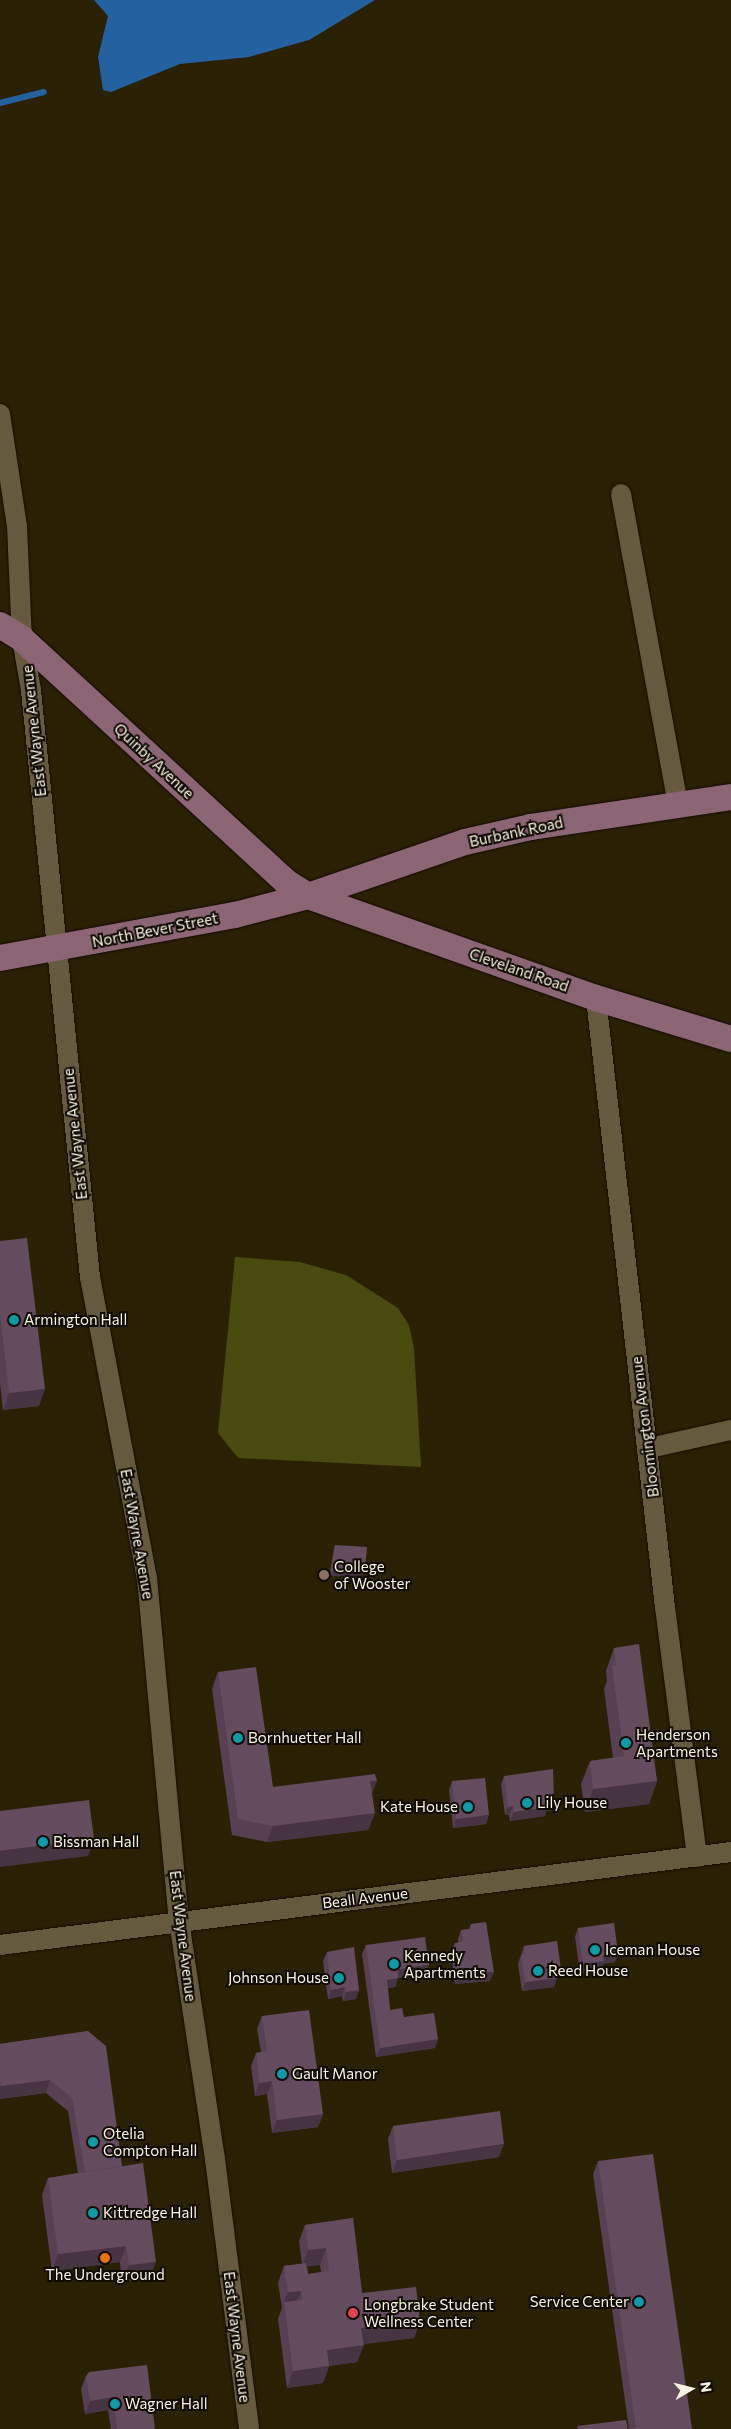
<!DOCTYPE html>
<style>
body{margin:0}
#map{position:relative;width:731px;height:2429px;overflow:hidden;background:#2a2105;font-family:Commissioner,sans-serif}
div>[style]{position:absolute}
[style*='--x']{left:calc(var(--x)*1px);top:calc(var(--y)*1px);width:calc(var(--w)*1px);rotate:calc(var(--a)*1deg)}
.green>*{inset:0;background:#494a0d}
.water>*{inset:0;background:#2461a1}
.stream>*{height:5.5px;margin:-2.75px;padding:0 2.75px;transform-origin:2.75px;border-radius:2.75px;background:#2461a1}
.roads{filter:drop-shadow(0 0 1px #130a00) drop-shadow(0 0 1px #130a00)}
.minor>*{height:20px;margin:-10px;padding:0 10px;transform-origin:10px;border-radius:10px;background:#655a3e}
.major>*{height:26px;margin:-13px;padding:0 13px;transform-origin:13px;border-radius:13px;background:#8b6574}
.wall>*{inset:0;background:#564051}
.shaded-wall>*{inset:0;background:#463442}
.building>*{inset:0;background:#644b5e}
.dots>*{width:14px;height:14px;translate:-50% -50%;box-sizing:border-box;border:2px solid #0f0b03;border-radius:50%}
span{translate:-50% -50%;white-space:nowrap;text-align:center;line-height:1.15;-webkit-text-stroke:4px #0f0b03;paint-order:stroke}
.street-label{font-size:15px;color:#f9f4e3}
.poi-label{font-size:15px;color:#f9f4e3}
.left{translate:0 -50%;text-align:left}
.right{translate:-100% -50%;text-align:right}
.north{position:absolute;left:666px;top:2364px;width:50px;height:50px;-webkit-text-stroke:4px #0f0b03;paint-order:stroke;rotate:82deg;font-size:14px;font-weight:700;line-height:20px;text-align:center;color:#f9f4e3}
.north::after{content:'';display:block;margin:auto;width:18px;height:22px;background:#f9f4e3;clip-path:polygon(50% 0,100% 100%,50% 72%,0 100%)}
</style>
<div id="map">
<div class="green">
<div style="clip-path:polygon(235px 1257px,300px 1262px,346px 1275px,398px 1308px,409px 1325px,414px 1348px,421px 1467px,238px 1458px,218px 1433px)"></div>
</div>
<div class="water">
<div style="clip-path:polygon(94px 0,375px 0,309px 40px,249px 57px,180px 64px,111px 92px,103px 90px,98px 57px,108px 16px)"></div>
</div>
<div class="stream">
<div style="--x:0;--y:103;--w:45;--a:-14"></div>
</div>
<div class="roads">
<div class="minor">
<div style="--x:0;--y:414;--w:113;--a:81.4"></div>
<div style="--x:17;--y:526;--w:113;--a:87.5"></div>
<div style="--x:22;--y:639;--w:52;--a:80"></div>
<div style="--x:31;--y:690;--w:590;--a:84.26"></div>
<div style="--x:90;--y:1277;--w:306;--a:79.3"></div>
<div style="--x:147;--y:1578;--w:344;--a:84.7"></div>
<div style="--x:179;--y:1921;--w:241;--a:81.4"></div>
<div style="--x:215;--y:2159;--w:272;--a:82.8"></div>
<div style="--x:621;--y:494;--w:316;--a:79.6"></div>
<div style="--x:596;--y:998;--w:613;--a:83.54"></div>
<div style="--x:665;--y:1607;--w:252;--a:82.7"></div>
<div style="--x:649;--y:1448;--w:84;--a:-12.4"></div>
<div style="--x:0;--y:1945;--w:737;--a:-7.25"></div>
</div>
<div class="major">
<div style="--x:0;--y:625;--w:26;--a:32"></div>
<div style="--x:22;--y:639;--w:359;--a:42.6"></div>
<div style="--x:286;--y:882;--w:26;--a:32"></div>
<div style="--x:308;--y:896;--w:306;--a:19.5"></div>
<div style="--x:596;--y:998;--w:141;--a:16.9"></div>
<div style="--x:0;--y:958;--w:239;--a:-10.4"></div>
<div style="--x:235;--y:915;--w:75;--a:-14.6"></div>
<div style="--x:308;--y:896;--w:166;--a:-19"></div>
<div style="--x:465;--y:842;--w:68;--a:-12.8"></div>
<div style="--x:531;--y:827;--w:202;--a:-8.5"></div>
</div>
</div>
<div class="wall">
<div style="clip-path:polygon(0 1241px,39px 1406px,3px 1410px,0 1383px)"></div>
<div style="clip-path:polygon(335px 1545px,363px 1575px,329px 1576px,334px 1549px)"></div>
<div style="clip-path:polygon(614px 1648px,657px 1781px,649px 1804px,585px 1812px,581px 1784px,590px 1761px,613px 1758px,604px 1689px,607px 1681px,606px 1671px)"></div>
<div style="clip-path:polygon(218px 1672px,273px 1787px,375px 1813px,368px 1830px,267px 1842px,232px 1835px,212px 1689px)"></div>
<div style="clip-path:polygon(504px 1776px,554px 1802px,551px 1811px,546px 1811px,545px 1816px,510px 1821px,509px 1815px,505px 1815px,501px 1785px)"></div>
<div style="clip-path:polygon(452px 1781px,486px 1824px,453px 1828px,449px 1790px)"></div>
<div style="clip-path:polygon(471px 1924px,490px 1981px,455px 1984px,451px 1952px,455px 1943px,458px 1943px,458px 1939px,461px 1930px,469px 1929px)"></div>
<div style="clip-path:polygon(578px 1928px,615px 1962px,603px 1964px,601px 1970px,580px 1973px,575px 1937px)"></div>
<div style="clip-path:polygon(366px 1945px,426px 1974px,398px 1978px,395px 1987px,388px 1988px,390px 2010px,404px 2017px,438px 2039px,435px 2048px,376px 2057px,362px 1954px)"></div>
<div style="clip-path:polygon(524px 1946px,558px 1978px,557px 1978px,554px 1987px,522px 1991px,518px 1964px)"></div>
<div style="clip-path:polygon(327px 1952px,359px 1990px,356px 1999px,343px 2001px,342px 1996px,328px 1999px,323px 1961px)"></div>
<div style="clip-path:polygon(262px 2016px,323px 2114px,318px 2127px,272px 2133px,267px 2094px,255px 2096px,251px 2066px,256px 2053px,261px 2052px,257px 2029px)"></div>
<div style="clip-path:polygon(88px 2031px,122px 2166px,150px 2278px,122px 2282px,120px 2262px,52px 2271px,42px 2195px,48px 2178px,78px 2173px,68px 2111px,46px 2093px,0 2099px,0 2044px)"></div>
<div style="clip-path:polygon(393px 2126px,499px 2157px,392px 2173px,388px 2139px)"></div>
<div style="clip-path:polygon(598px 2161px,692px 2429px,629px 2429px,593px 2174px)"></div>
<div style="clip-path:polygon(evenodd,353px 2218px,362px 2293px,420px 2321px,414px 2338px,363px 2344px,357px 2362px,329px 2366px,323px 2383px,287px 2388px,278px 2319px,282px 2308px,278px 2283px,284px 2266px,302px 2264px,299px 2241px,305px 2225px,353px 2218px,320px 2265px,321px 2272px,308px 2274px,307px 2266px,320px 2265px)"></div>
<div style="clip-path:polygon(86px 2376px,155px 2429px,111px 2429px,108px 2410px,85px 2414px,81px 2389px)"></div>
</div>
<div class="shaded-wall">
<div style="clip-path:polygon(45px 1389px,39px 1406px,3px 1410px,9px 1393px)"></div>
<div style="clip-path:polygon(365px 1570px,363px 1575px,329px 1576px,331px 1571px)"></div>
<div style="clip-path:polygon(370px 1781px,377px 1781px,371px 1797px)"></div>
<div style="clip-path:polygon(657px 1781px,649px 1804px,585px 1812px,593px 1789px)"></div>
<div style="clip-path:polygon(548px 1802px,554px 1802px,551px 1811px,546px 1811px,545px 1816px,510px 1821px,514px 1812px)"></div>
<div style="clip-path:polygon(513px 1806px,509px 1815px,505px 1815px,508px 1807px)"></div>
<div style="clip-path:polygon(375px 1813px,368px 1830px,267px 1842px,273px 1826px)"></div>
<div style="clip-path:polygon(489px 1815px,486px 1824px,453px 1828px,456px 1819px)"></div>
<div style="clip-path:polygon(94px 1839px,88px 1856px,0 1867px,0 1851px)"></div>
<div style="clip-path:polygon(618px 1953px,615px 1962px,603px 1964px,601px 1970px,580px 1973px,583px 1964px,603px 1955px)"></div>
<div style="clip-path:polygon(429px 1965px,426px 1974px,394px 1978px,398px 1969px)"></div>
<div style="clip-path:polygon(556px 1969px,561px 1969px,558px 1978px,552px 1978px)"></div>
<div style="clip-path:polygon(494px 1972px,490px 1981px,455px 1984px,458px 1976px)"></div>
<div style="clip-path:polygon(398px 1978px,395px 1987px,383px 1989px,387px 1980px)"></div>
<div style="clip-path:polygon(557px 1978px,554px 1987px,522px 1991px,525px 1982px)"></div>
<div style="clip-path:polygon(345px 1987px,342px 1996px,328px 1999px,331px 1990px)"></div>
<div style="clip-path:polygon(359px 1990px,356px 1999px,343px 2001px,346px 1992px)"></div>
<div style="clip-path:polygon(438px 2039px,435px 2048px,376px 2057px,380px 2048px)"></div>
<div style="clip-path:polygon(50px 2080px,46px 2093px,0 2099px,0 2090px,1px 2086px)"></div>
<div style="clip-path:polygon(272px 2081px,267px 2094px,255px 2096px,259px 2083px)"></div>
<div style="clip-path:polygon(323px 2114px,318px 2127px,272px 2133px,277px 2120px)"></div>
<div style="clip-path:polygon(504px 2144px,499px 2157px,392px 2173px,397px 2160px)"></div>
<div style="clip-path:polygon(126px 2246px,120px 2262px,52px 2271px,58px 2254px)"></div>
<div style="clip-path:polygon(326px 2248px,320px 2265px,302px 2267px,308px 2250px)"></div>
<div style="clip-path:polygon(156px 2262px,150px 2278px,122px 2282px,129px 2265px)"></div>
<div style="clip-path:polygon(301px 2291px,295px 2307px,284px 2303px,288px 2292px)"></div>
<div style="clip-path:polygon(420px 2321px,414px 2338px,355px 2345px,361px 2328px)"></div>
<div style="clip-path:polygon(364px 2345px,357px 2362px,321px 2367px,327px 2350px)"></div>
<div style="clip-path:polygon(329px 2366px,323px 2383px,287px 2388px,293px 2371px)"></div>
<div style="clip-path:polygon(113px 2397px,108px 2410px,85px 2414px,90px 2401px)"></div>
</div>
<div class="building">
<div style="clip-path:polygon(27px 1238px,45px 1389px,9px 1393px,0 1314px,0 1241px)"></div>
<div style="clip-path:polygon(335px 1545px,367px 1547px,365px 1570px,331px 1571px)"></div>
<div style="clip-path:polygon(639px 1644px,657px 1781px,593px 1789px,590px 1761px,624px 1756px,612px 1666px,616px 1665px,614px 1648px)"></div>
<div style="clip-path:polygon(256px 1667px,273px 1787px,375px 1774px,377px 1781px,370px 1781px,375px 1813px,273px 1826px,238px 1819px,218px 1672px)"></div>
<div style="clip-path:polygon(553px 1769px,554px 1802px,548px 1802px,548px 1807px,514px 1812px,513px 1806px,508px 1807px,504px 1776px)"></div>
<div style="clip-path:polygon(485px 1778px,489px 1815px,456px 1819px,452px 1781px)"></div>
<div style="clip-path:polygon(89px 1800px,94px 1839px,0 1851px,0 1811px)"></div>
<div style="clip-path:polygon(486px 1922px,494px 1972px,458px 1976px,455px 1943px,463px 1942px,461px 1930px,471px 1929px,471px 1924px)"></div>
<div style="clip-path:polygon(614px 1923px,618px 1953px,603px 1955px,604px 1961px,583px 1964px,578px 1928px)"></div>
<div style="clip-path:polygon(425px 1937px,429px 1965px,398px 1969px,398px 1978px,387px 1980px,390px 2010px,402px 2008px,404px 2017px,434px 2013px,438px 2039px,380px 2048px,366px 1945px)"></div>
<div style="clip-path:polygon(557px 1941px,561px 1969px,556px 1969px,557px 1978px,525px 1982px,521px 1955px,525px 1954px,524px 1946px)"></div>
<div style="clip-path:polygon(354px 1947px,359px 1990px,346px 1992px,345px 1987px,331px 1990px,327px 1952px)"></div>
<div style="clip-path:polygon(309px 2010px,323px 2114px,277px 2120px,272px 2081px,259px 2083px,256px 2053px,267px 2051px,262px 2016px)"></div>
<div style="clip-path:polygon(88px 2031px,106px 2046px,122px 2166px,85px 2172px,72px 2098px,50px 2080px,1px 2086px,0 2078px,0 2044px)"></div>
<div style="clip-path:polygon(500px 2111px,504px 2144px,397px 2160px,393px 2126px)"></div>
<div style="clip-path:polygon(653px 2154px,692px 2429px,628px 2429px,636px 2428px,598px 2161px)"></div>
<div style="clip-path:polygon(143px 2163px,156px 2262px,129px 2265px,126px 2246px,58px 2254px,48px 2178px)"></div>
<div style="clip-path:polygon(353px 2218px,362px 2293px,416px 2287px,420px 2321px,361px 2328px,364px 2345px,327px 2350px,329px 2366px,293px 2371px,284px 2302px,302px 2300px,301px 2291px,288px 2292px,284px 2266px,306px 2263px,308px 2274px,329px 2271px,326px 2248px,308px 2250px,305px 2225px)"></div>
<div style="clip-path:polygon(147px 2365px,155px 2429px,117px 2429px,113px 2397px,90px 2401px,86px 2376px,89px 2372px)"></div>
<div style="clip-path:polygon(626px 2420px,628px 2429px,578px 2429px,577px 2426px)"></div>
</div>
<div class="dots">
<div style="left:14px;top:1320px;background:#0f9aa8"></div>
<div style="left:324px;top:1575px;background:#8d6e63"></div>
<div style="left:238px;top:1738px;background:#0f9aa8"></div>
<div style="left:626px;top:1743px;background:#0f9aa8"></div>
<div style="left:527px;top:1803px;background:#0f9aa8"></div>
<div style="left:468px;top:1807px;background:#0f9aa8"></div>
<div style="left:43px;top:1842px;background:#0f9aa8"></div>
<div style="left:595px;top:1950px;background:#0f9aa8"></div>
<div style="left:394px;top:1964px;background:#0f9aa8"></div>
<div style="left:538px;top:1971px;background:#0f9aa8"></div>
<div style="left:339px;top:1978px;background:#0f9aa8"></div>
<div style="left:282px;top:2074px;background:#0f9aa8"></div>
<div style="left:93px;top:2142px;background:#0f9aa8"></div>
<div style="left:93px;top:2213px;background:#0f9aa8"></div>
<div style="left:105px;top:2258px;background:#e8710a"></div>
<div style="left:639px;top:2302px;background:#0f9aa8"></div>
<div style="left:353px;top:2313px;background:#e0444e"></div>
<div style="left:115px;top:2404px;background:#0f9aa8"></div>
</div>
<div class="street-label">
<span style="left:34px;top:731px;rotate:-96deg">East Wayne Avenue</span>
<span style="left:154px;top:761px;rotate:43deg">Quinby Avenue</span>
<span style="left:516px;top:832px;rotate:-12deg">Burbank Road</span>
<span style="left:155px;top:930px;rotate:-11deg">North Bever Street</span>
<span style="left:519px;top:970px;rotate:19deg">Cleveland Road</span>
<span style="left:75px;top:1134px;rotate:-96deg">East Wayne Avenue</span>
<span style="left:645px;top:1427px;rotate:-97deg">Bloomington Avenue</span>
<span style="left:137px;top:1534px;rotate:80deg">East Wayne Avenue</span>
<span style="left:365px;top:1898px;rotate:-7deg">Beall Avenue</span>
<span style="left:183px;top:1936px;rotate:83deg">East Wayne Avenue</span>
<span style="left:237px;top:2337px;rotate:83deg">East Wayne Avenue</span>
</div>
<div class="poi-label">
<span class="left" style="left:24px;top:1320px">Armington Hall</span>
<span class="left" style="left:334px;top:1575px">College<br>of Wooster</span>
<span class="left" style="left:636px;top:1743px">Henderson<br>Apartments</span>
<span class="left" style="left:248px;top:1738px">Bornhuetter Hall</span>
<span class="left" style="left:537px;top:1803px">Lily House</span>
<span class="right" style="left:458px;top:1807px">Kate House</span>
<span class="left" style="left:53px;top:1842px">Bissman Hall</span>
<span class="left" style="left:605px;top:1950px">Iceman House</span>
<span class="left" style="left:404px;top:1964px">Kennedy<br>Apartments</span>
<span class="left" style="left:548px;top:1971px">Reed House</span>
<span class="right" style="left:329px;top:1978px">Johnson House</span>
<span class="left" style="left:292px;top:2074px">Gault Manor</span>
<span class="left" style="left:103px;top:2142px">Otelia<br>Compton Hall</span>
<span class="left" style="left:103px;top:2213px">Kittredge Hall</span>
<span style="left:105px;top:2275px">The Underground</span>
<span class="right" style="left:629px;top:2302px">Service Center</span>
<span class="left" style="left:364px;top:2313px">Longbrake Student<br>Wellness Center</span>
<span class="left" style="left:125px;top:2404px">Wagner Hall</span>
</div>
<div class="north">N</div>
</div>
